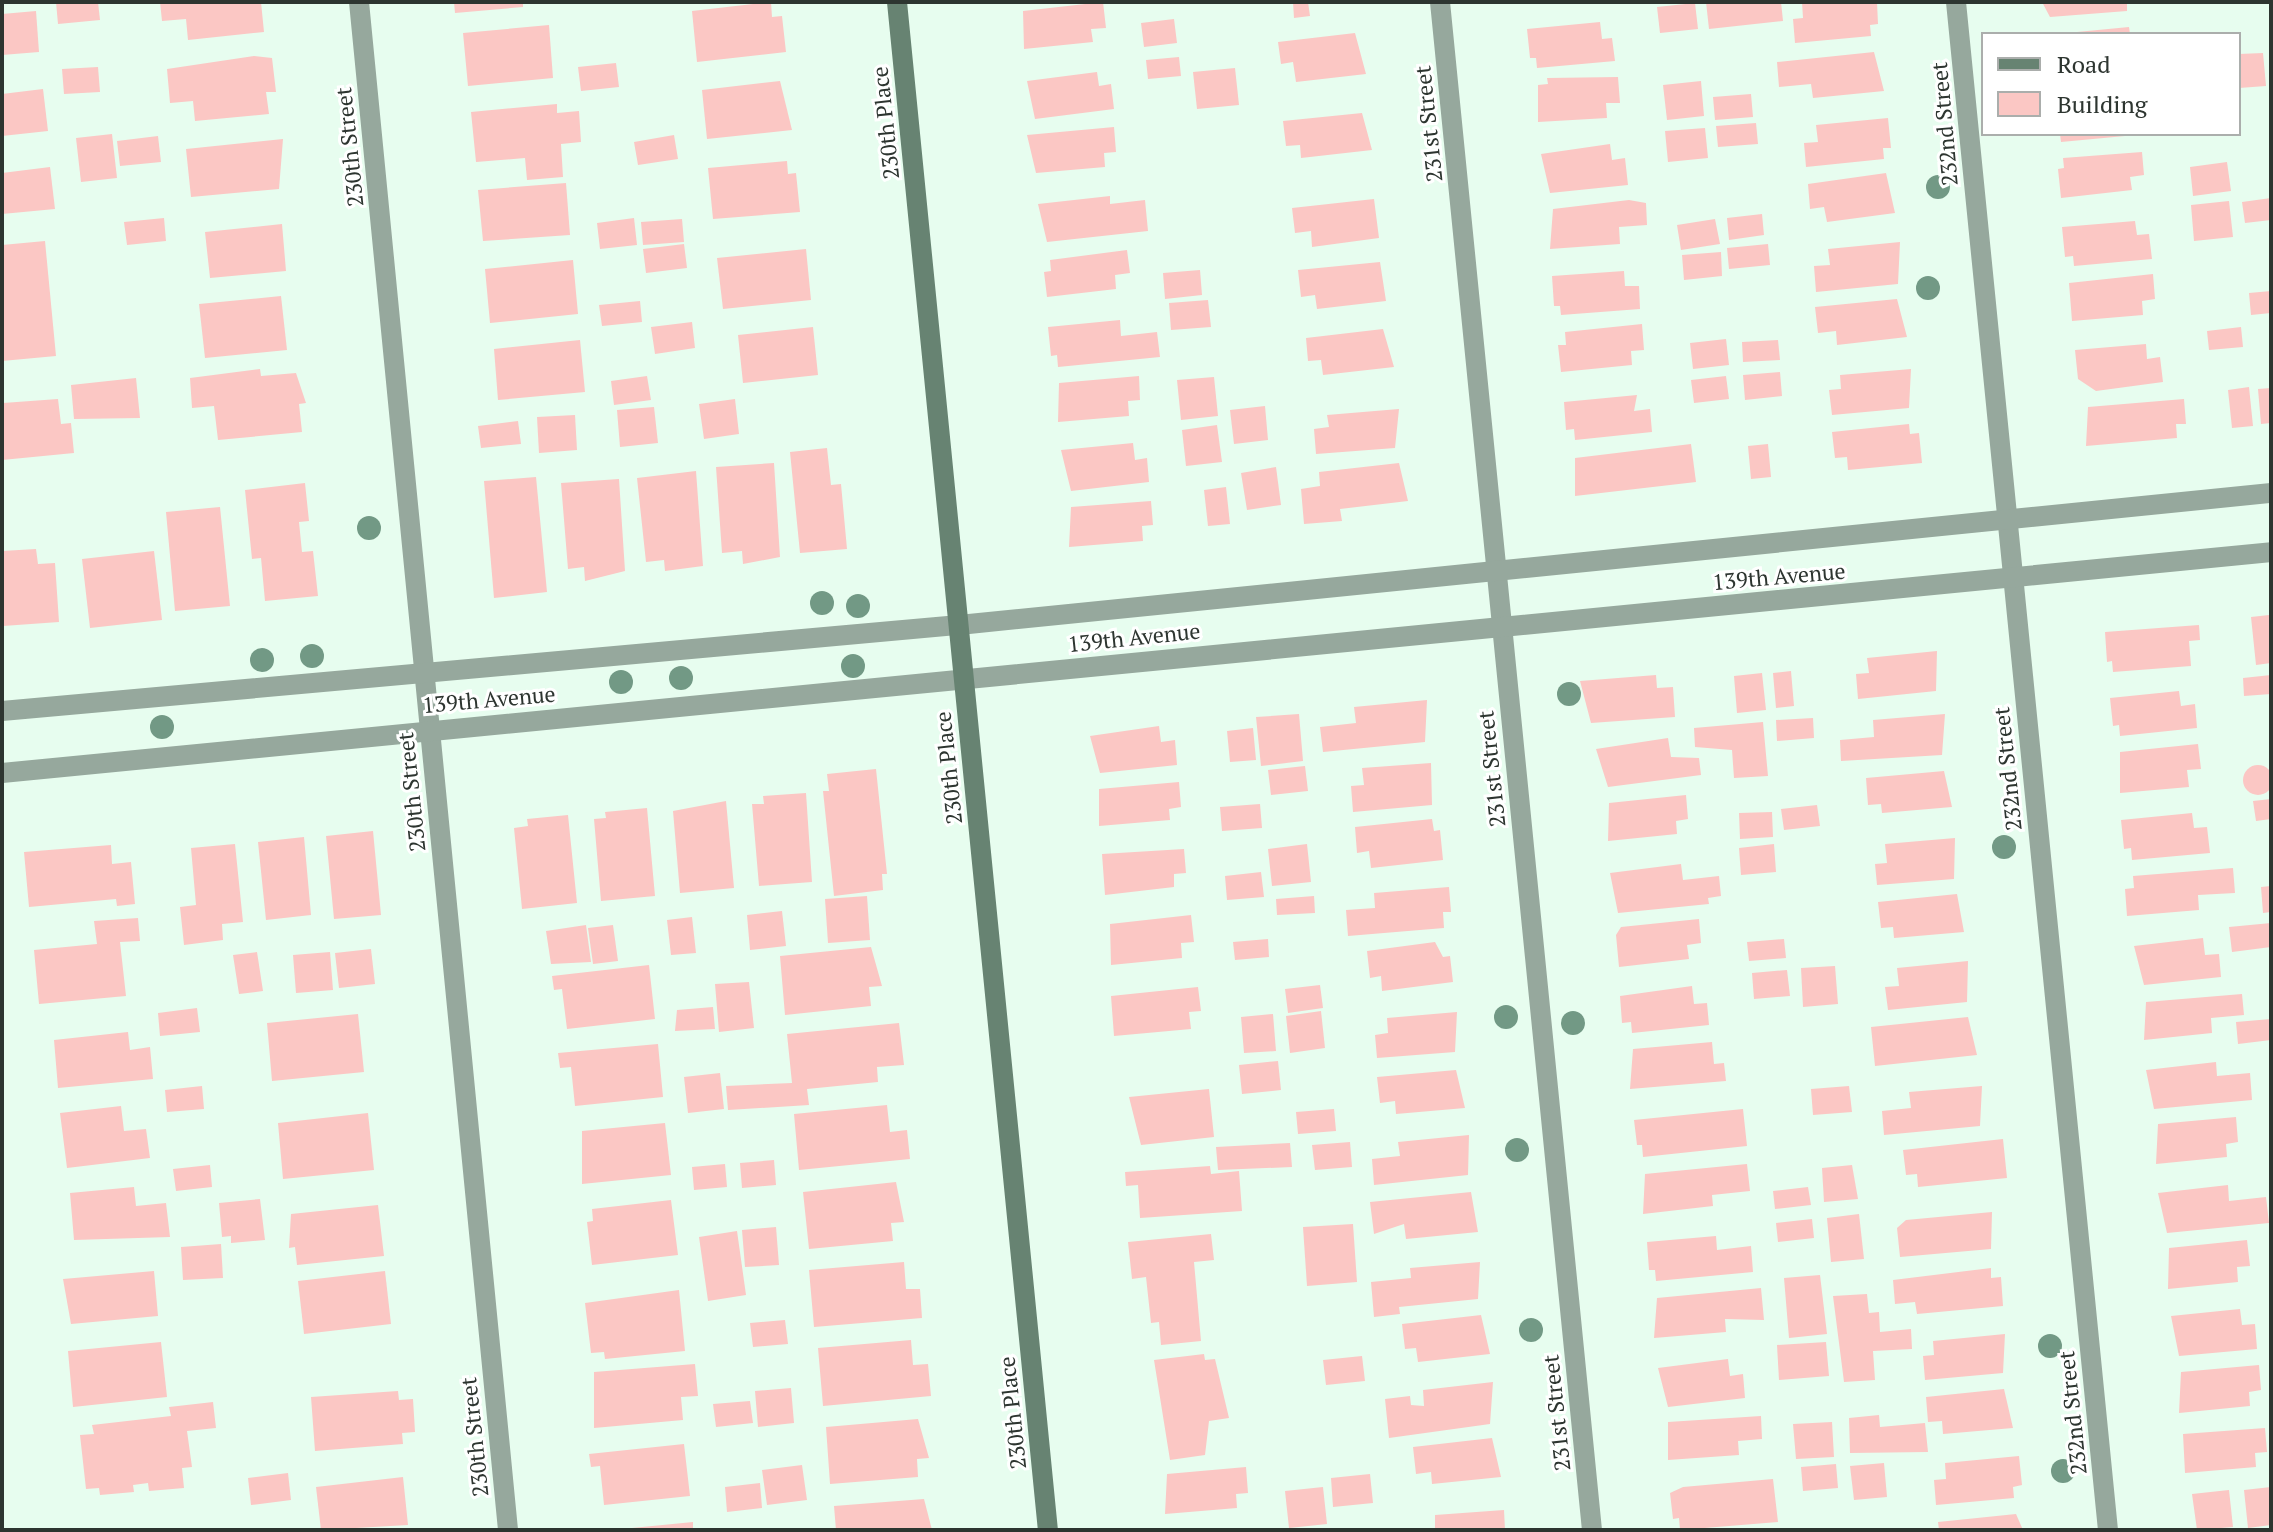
<!DOCTYPE html>
<style>
body{margin:0}
#map{position:relative;width:2273px;height:1532px;overflow:hidden;background:#e7fdef;font-family:"PT Serif",serif}
div>[style]{position:absolute}
[style*='--x']{left:calc(var(--x)*1px);top:calc(var(--y)*1px);width:calc(var(--w)*1px);rotate:calc(var(--a)*1deg)}
.building>*{inset:0;background:#fbc7c4}
.round{border-radius:50%}
.street>*{height:20px;margin:-10px;padding:0 10px;transform-origin:10px;border-radius:10px;background:#96a89d}
.secondary>*{height:20px;margin:-10px;padding:0 10px;transform-origin:10px;border-radius:10px;background:#678372}
.trees>*{width:24px;height:24px;margin:-12px;border-radius:50%;background:#729985}
span{translate:-50% -50%;white-space:nowrap;text-align:center;line-height:1.15;-webkit-text-stroke:6px #fff;paint-order:stroke}
.street-label{font-size:22px;color:#2d3530}
.frame{position:absolute;inset:0;border:4px solid #2d3530;pointer-events:none}
.legend{position:absolute;left:1981px;top:32px;width:260px;height:104px;box-sizing:border-box;background:#fff;border:2px solid #abaeac;margin:0;padding:10px 14px;list-style:none;font-size:24px;color:#2d3530}
.legend li{display:flex;align-items:center;gap:16px;height:40px}
.legend b{width:40px;border:2px solid #abaeac}
</style>
<div id="map">
<div class="building">
<div style="clip-path:polygon(56px 2px,98px 2px,100px 20px,58px 24px)"></div>
<div style="clip-path:polygon(160px 2px,261px 2px,264px 32px,188px 40px,186px 19px,162px 21px)"></div>
<div style="clip-path:polygon(454px 2px,523px 2px,523px 7px,455px 13px)"></div>
<div style="clip-path:polygon(771px 2px,772px 17px,782px 16px,786px 52px,697px 62px,692px 11px)"></div>
<div style="clip-path:polygon(1103px 2px,1106px 28px,1091px 29px,1093px 42px,1024px 49px,1023px 11px)"></div>
<div style="clip-path:polygon(1293px 2px,1308px 2px,1310px 16px,1294px 18px)"></div>
<div style="clip-path:polygon(1706px 2px,1781px 2px,1783px 21px,1709px 29px)"></div>
<div style="clip-path:polygon(1802px 2px,1877px 2px,1878px 24px,1870px 25px,1871px 36px,1795px 43px,1793px 19px,1803px 18px)"></div>
<div style="clip-path:polygon(2042px 2px,2127px 2px,2127px 11px,2050px 17px)"></div>
<div style="clip-path:polygon(1695px 3px,1698px 29px,1660px 33px,1657px 7px)"></div>
<div style="clip-path:polygon(36px 11px,39px 52px,2px 55px,2px 14px)"></div>
<div style="clip-path:polygon(1174px 19px,1177px 43px,1144px 47px,1141px 23px)"></div>
<div style="clip-path:polygon(1600px 22px,1602px 39px,1612px 38px,1615px 61px,1537px 68px,1536px 58px,1530px 58px,1527px 29px)"></div>
<div style="clip-path:polygon(549px 25px,553px 78px,468px 86px,463px 33px)"></div>
<div style="clip-path:polygon(2129px 27px,2130px 34px,2077px 34px,2077px 32px)"></div>
<div style="clip-path:polygon(1355px 33px,1366px 74px,1296px 82px,1293px 62px,1281px 64px,1278px 42px)"></div>
<div style="clip-path:polygon(1874px 52px,1884px 91px,1813px 98px,1811px 84px,1779px 87px,1777px 62px)"></div>
<div style="clip-path:polygon(2263px 53px,2266px 86px,2239px 88px,2239px 54px)"></div>
<div style="clip-path:polygon(254px 56px,272px 58px,276px 92px,266px 92px,269px 114px,195px 121px,193px 101px,170px 103px,167px 69px)"></div>
<div style="clip-path:polygon(1179px 57px,1181px 76px,1148px 79px,1146px 60px)"></div>
<div style="clip-path:polygon(616px 63px,619px 87px,581px 91px,578px 67px)"></div>
<div style="clip-path:polygon(98px 67px,100px 92px,64px 94px,62px 69px)"></div>
<div style="clip-path:polygon(1235px 68px,1239px 105px,1197px 109px,1193px 72px)"></div>
<div style="clip-path:polygon(1097px 72px,1099px 86px,1111px 84px,1114px 109px,1035px 119px,1027px 81px)"></div>
<div style="clip-path:polygon(1618px 77px,1620px 103px,1606px 103px,1607px 118px,1538px 122px,1538px 85px,1548px 84px,1547px 78px)"></div>
<div style="clip-path:polygon(780px 81px,792px 130px,707px 139px,702px 90px)"></div>
<div style="clip-path:polygon(1701px 81px,1704px 116px,1667px 120px,1663px 85px)"></div>
<div style="clip-path:polygon(43px 89px,48px 131px,2px 136px,2px 94px)"></div>
<div style="clip-path:polygon(1751px 94px,1753px 117px,1715px 120px,1713px 97px)"></div>
<div style="clip-path:polygon(557px 104px,557px 113px,579px 111px,581px 142px,561px 144px,563px 177px,527px 180px,525px 158px,476px 162px,471px 112px)"></div>
<div style="clip-path:polygon(1362px 113px,1372px 150px,1301px 158px,1300px 145px,1286px 146px,1283px 121px)"></div>
<div style="clip-path:polygon(1888px 118px,1891px 148px,1883px 148px,1884px 159px,1806px 167px,1804px 143px,1818px 142px,1816px 125px)"></div>
<div style="clip-path:polygon(1756px 123px,1758px 144px,1718px 147px,1716px 126px)"></div>
<div style="clip-path:polygon(1114px 127px,1116px 152px,1104px 153px,1105px 167px,1036px 173px,1027px 135px)"></div>
<div style="clip-path:polygon(1705px 128px,1708px 158px,1668px 162px,1665px 131px)"></div>
<div style="clip-path:polygon(112px 134px,117px 178px,81px 182px,76px 138px)"></div>
<div style="clip-path:polygon(2060px 134px,2125px 134px,2125px 136px,2061px 142px)"></div>
<div style="clip-path:polygon(674px 135px,678px 159px,638px 165px,634px 142px)"></div>
<div style="clip-path:polygon(158px 136px,161px 162px,120px 166px,117px 141px)"></div>
<div style="clip-path:polygon(283px 139px,279px 189px,191px 197px,186px 149px)"></div>
<div style="clip-path:polygon(1610px 144px,1612px 160px,1625px 158px,1628px 185px,1550px 193px,1541px 154px)"></div>
<div style="clip-path:polygon(2142px 152px,2144px 175px,2130px 177px,2132px 190px,2061px 198px,2058px 169px,2064px 168px,2063px 158px)"></div>
<div style="clip-path:polygon(787px 161px,788px 174px,796px 173px,800px 212px,713px 219px,708px 168px)"></div>
<div style="clip-path:polygon(2227px 162px,2231px 191px,2193px 196px,2190px 167px)"></div>
<div style="clip-path:polygon(50px 167px,55px 209px,2px 214px,2px 173px)"></div>
<div style="clip-path:polygon(1886px 173px,1895px 213px,1827px 222px,1824px 207px,1810px 209px,1808px 184px)"></div>
<div style="clip-path:polygon(566px 183px,570px 235px,483px 241px,478px 190px)"></div>
<div style="clip-path:polygon(1110px 196px,1110px 204px,1145px 200px,1148px 231px,1047px 242px,1038px 204px)"></div>
<div style="clip-path:polygon(2271px 198px,2271px 220px,2245px 223px,2242px 202px)"></div>
<div style="clip-path:polygon(1374px 199px,1379px 238px,1312px 247px,1311px 231px,1295px 233px,1292px 208px)"></div>
<div style="clip-path:polygon(1629px 200px,1646px 203px,1647px 225px,1619px 227px,1620px 244px,1550px 249px,1553px 209px)"></div>
<div style="clip-path:polygon(2229px 201px,2233px 237px,2194px 241px,2191px 205px)"></div>
<div style="clip-path:polygon(1762px 214px,1764px 235px,1729px 240px,1727px 218px)"></div>
<div style="clip-path:polygon(164px 218px,166px 241px,127px 245px,124px 222px)"></div>
<div style="clip-path:polygon(634px 218px,637px 245px,600px 249px,597px 223px)"></div>
<div style="clip-path:polygon(682px 219px,684px 242px,643px 245px,641px 222px)"></div>
<div style="clip-path:polygon(1715px 219px,1720px 244px,1681px 250px,1677px 225px)"></div>
<div style="clip-path:polygon(2135px 221px,2137px 235px,2149px 234px,2152px 259px,2074px 266px,2073px 256px,2065px 257px,2062px 227px)"></div>
<div style="clip-path:polygon(282px 224px,286px 271px,210px 278px,205px 232px)"></div>
<div style="clip-path:polygon(45px 241px,56px 356px,2px 361px,2px 245px)"></div>
<div style="clip-path:polygon(1900px 242px,1898px 284px,1816px 292px,1814px 266px,1830px 265px,1828px 249px)"></div>
<div style="clip-path:polygon(684px 244px,687px 268px,646px 273px,643px 249px)"></div>
<div style="clip-path:polygon(1768px 244px,1770px 265px,1729px 269px,1727px 248px)"></div>
<div style="clip-path:polygon(806px 249px,811px 300px,723px 309px,717px 258px)"></div>
<div style="clip-path:polygon(1127px 250px,1130px 273px,1115px 275px,1116px 289px,1047px 297px,1044px 272px,1051px 271px,1050px 260px)"></div>
<div style="clip-path:polygon(1721px 252px,1722px 276px,1684px 280px,1682px 255px)"></div>
<div style="clip-path:polygon(573px 260px,578px 314px,490px 323px,485px 269px)"></div>
<div style="clip-path:polygon(1380px 262px,1386px 301px,1317px 309px,1315px 295px,1301px 297px,1298px 270px)"></div>
<div style="clip-path:polygon(1200px 270px,1202px 295px,1165px 299px,1163px 273px)"></div>
<div style="clip-path:polygon(1624px 271px,1625px 286px,1639px 286px,1640px 309px,1561px 315px,1560px 306px,1554px 306px,1552px 276px)"></div>
<div style="clip-path:polygon(2153px 274px,2155px 299px,2142px 301px,2143px 315px,2072px 321px,2069px 283px)"></div>
<div style="clip-path:polygon(2271px 291px,2271px 313px,2251px 315px,2249px 293px)"></div>
<div style="clip-path:polygon(281px 296px,287px 350px,205px 358px,199px 304px)"></div>
<div style="clip-path:polygon(1897px 299px,1907px 337px,1837px 345px,1836px 331px,1818px 333px,1815px 307px)"></div>
<div style="clip-path:polygon(1208px 300px,1211px 327px,1171px 330px,1169px 303px)"></div>
<div style="clip-path:polygon(640px 301px,642px 322px,602px 326px,599px 305px)"></div>
<div style="clip-path:polygon(1120px 320px,1121px 336px,1157px 332px,1160px 357px,1058px 367px,1057px 355px,1051px 356px,1048px 327px)"></div>
<div style="clip-path:polygon(692px 322px,695px 348px,655px 354px,651px 327px)"></div>
<div style="clip-path:polygon(1642px 324px,1644px 350px,1631px 351px,1632px 365px,1561px 372px,1558px 345px,1566px 345px,1565px 332px)"></div>
<div style="clip-path:polygon(813px 327px,818px 375px,743px 383px,738px 335px)"></div>
<div style="clip-path:polygon(2241px 327px,2243px 347px,2209px 350px,2207px 331px)"></div>
<div style="clip-path:polygon(1383px 329px,1394px 367px,1323px 375px,1321px 360px,1308px 361px,1306px 338px)"></div>
<div style="clip-path:polygon(1726px 339px,1729px 365px,1693px 369px,1690px 343px)"></div>
<div style="clip-path:polygon(580px 340px,585px 392px,498px 400px,494px 349px)"></div>
<div style="clip-path:polygon(1778px 340px,1780px 360px,1743px 362px,1742px 342px)"></div>
<div style="clip-path:polygon(2146px 344px,2147px 359px,2160px 357px,2163px 382px,2096px 391px,2078px 379px,2075px 350px)"></div>
<div style="clip-path:polygon(260px 369px,261px 376px,296px 373px,306px 403px,299px 404px,302px 432px,218px 440px,214px 406px,192px 408px,190px 378px)"></div>
<div style="clip-path:polygon(1911px 369px,1909px 408px,1832px 415px,1829px 390px,1841px 389px,1840px 375px)"></div>
<div style="clip-path:polygon(1780px 372px,1782px 396px,1745px 400px,1743px 375px)"></div>
<div style="clip-path:polygon(647px 376px,651px 400px,614px 405px,611px 381px)"></div>
<div style="clip-path:polygon(1139px 376px,1140px 400px,1128px 401px,1129px 416px,1058px 422px,1059px 383px)"></div>
<div style="clip-path:polygon(1726px 376px,1729px 399px,1694px 403px,1691px 380px)"></div>
<div style="clip-path:polygon(1214px 377px,1218px 416px,1181px 420px,1177px 380px)"></div>
<div style="clip-path:polygon(136px 378px,140px 418px,74px 419px,71px 385px)"></div>
<div style="clip-path:polygon(2249px 387px,2253px 426px,2232px 428px,2228px 390px)"></div>
<div style="clip-path:polygon(2271px 388px,2271px 423px,2261px 424px,2258px 389px)"></div>
<div style="clip-path:polygon(1637px 395px,1634px 411px,1650px 409px,1652px 432px,1575px 440px,1574px 429px,1566px 430px,1564px 402px)"></div>
<div style="clip-path:polygon(58px 399px,61px 424px,71px 423px,74px 453px,2px 460px,3px 403px)"></div>
<div style="clip-path:polygon(735px 399px,739px 434px,704px 439px,699px 404px)"></div>
<div style="clip-path:polygon(2184px 399px,2186px 424px,2176px 424px,2177px 438px,2086px 446px,2088px 407px)"></div>
<div style="clip-path:polygon(1265px 406px,1268px 440px,1234px 444px,1230px 410px)"></div>
<div style="clip-path:polygon(654px 407px,658px 443px,620px 447px,617px 410px)"></div>
<div style="clip-path:polygon(1399px 409px,1395px 448px,1316px 454px,1314px 429px,1329px 427px,1327px 415px)"></div>
<div style="clip-path:polygon(575px 415px,577px 450px,539px 453px,537px 417px)"></div>
<div style="clip-path:polygon(518px 421px,521px 444px,481px 448px,478px 426px)"></div>
<div style="clip-path:polygon(1909px 424px,1910px 434px,1919px 433px,1922px 463px,1848px 470px,1847px 457px,1835px 458px,1832px 432px)"></div>
<div style="clip-path:polygon(1217px 425px,1222px 462px,1186px 466px,1182px 430px)"></div>
<div style="clip-path:polygon(1133px 443px,1135px 460px,1147px 458px,1149px 482px,1071px 491px,1061px 450px)"></div>
<div style="clip-path:polygon(1691px 444px,1696px 482px,1575px 496px,1575px 458px)"></div>
<div style="clip-path:polygon(1768px 444px,1771px 477px,1751px 479px,1748px 446px)"></div>
<div style="clip-path:polygon(827px 448px,831px 485px,841px 484px,847px 549px,800px 553px,790px 452px)"></div>
<div style="clip-path:polygon(774px 463px,780px 557px,743px 564px,742px 551px,722px 553px,716px 467px)"></div>
<div style="clip-path:polygon(1399px 463px,1408px 501px,1340px 509px,1342px 521px,1304px 524px,1301px 489px,1320px 486px,1319px 472px)"></div>
<div style="clip-path:polygon(1276px 467px,1281px 505px,1247px 510px,1241px 473px)"></div>
<div style="clip-path:polygon(696px 471px,703px 566px,665px 571px,664px 560px,646px 562px,637px 478px)"></div>
<div style="clip-path:polygon(536px 477px,547px 592px,494px 598px,484px 481px)"></div>
<div style="clip-path:polygon(619px 479px,625px 571px,585px 581px,584px 567px,568px 569px,561px 483px)"></div>
<div style="clip-path:polygon(305px 483px,309px 521px,299px 522px,302px 552px,313px 551px,318px 596px,265px 601px,261px 558px,252px 559px,245px 490px)"></div>
<div style="clip-path:polygon(1226px 487px,1230px 524px,1208px 526px,1204px 490px)"></div>
<div style="clip-path:polygon(1151px 501px,1153px 525px,1142px 526px,1143px 541px,1069px 547px,1071px 507px)"></div>
<div style="clip-path:polygon(220px 507px,230px 606px,175px 611px,166px 512px)"></div>
<div style="clip-path:polygon(36px 549px,38px 564px,55px 563px,59px 622px,3px 626px,2px 551px)"></div>
<div style="clip-path:polygon(154px 551px,162px 620px,90px 628px,82px 559px)"></div>
<div style="clip-path:polygon(2269px 615px,2271px 663px,2256px 665px,2251px 617px)"></div>
<div style="clip-path:polygon(2199px 625px,2200px 640px,2189px 641px,2191px 666px,2113px 672px,2112px 661px,2107px 662px,2105px 632px)"></div>
<div style="clip-path:polygon(1937px 651px,1936px 691px,1858px 699px,1856px 674px,1869px 673px,1867px 658px)"></div>
<div style="clip-path:polygon(1791px 671px,1794px 706px,1776px 708px,1773px 673px)"></div>
<div style="clip-path:polygon(1762px 673px,1766px 710px,1737px 713px,1734px 676px)"></div>
<div style="clip-path:polygon(1656px 675px,1657px 688px,1673px 687px,1675px 717px,1591px 723px,1580px 681px)"></div>
<div style="clip-path:polygon(2271px 675px,2271px 694px,2244px 696px,2243px 678px)"></div>
<div style="clip-path:polygon(2179px 691px,2181px 706px,2195px 704px,2197px 728px,2120px 736px,2119px 725px,2113px 726px,2110px 698px)"></div>
<div style="clip-path:polygon(1427px 700px,1425px 742px,1323px 752px,1320px 727px,1356px 723px,1354px 707px)"></div>
<div style="clip-path:polygon(1299px 714px,1303px 761px,1261px 766px,1256px 717px)"></div>
<div style="clip-path:polygon(1945px 714px,1942px 755px,1841px 761px,1840px 740px,1874px 737px,1873px 720px)"></div>
<div style="clip-path:polygon(1813px 718px,1814px 738px,1777px 741px,1776px 720px)"></div>
<div style="clip-path:polygon(1763px 722px,1768px 776px,1734px 778px,1732px 750px,1695px 747px,1694px 728px)"></div>
<div style="clip-path:polygon(1159px 726px,1161px 742px,1175px 740px,1177px 765px,1100px 773px,1090px 736px)"></div>
<div style="clip-path:polygon(1253px 728px,1256px 760px,1230px 762px,1227px 731px)"></div>
<div style="clip-path:polygon(1668px 738px,1671px 757px,1699px 758px,1701px 775px,1608px 787px,1596px 749px)"></div>
<div style="clip-path:polygon(2198px 744px,2201px 769px,2187px 770px,2189px 787px,2120px 793px,2120px 752px)"></div>
<div style="clip-path:polygon(1431px 763px,1432px 805px,1353px 812px,1351px 786px,1364px 785px,1362px 768px)"></div>
<div class="round" style="left:2243px;top:765px;width:30px;height:30px"></div>
<div style="clip-path:polygon(1305px 766px,1308px 791px,1271px 795px,1268px 770px)"></div>
<div style="clip-path:polygon(876px 769px,887px 874px,882px 874px,883px 890px,834px 896px,823px 791px,829px 791px,827px 774px)"></div>
<div style="clip-path:polygon(1944px 771px,1952px 807px,1882px 813px,1881px 804px,1868px 805px,1866px 778px)"></div>
<div style="clip-path:polygon(1179px 782px,1181px 807px,1169px 809px,1170px 820px,1099px 826px,1099px 789px)"></div>
<div style="clip-path:polygon(806px 793px,812px 882px,759px 886px,752px 804px,764px 804px,763px 796px)"></div>
<div style="clip-path:polygon(1686px 795px,1688px 819px,1676px 821px,1677px 834px,1608px 841px,1609px 803px)"></div>
<div style="clip-path:polygon(2271px 799px,2271px 819px,2256px 821px,2253px 801px)"></div>
<div style="clip-path:polygon(726px 801px,734px 888px,680px 893px,673px 811px)"></div>
<div style="clip-path:polygon(1260px 804px,1262px 828px,1222px 831px,1220px 807px)"></div>
<div style="clip-path:polygon(1817px 805px,1820px 826px,1784px 830px,1781px 809px)"></div>
<div style="clip-path:polygon(647px 808px,655px 896px,601px 901px,594px 819px,606px 818px,605px 812px)"></div>
<div style="clip-path:polygon(1772px 812px,1773px 837px,1740px 839px,1739px 813px)"></div>
<div style="clip-path:polygon(2192px 813px,2194px 828px,2207px 827px,2210px 853px,2132px 860px,2131px 848px,2124px 849px,2121px 820px)"></div>
<div style="clip-path:polygon(568px 815px,577px 903px,522px 909px,514px 828px,528px 826px,527px 819px)"></div>
<div style="clip-path:polygon(1432px 819px,1434px 831px,1440px 830px,1443px 860px,1371px 868px,1369px 851px,1357px 853px,1355px 827px)"></div>
<div style="clip-path:polygon(373px 831px,381px 915px,334px 919px,326px 836px)"></div>
<div style="clip-path:polygon(304px 837px,311px 915px,266px 920px,258px 842px)"></div>
<div style="clip-path:polygon(1955px 838px,1954px 879px,1877px 885px,1875px 864px,1887px 863px,1885px 844px)"></div>
<div style="clip-path:polygon(235px 844px,243px 922px,222px 924px,223px 940px,184px 945px,180px 907px,196px 905px,191px 848px)"></div>
<div style="clip-path:polygon(1307px 844px,1311px 882px,1272px 886px,1268px 849px)"></div>
<div style="clip-path:polygon(1774px 844px,1776px 872px,1741px 875px,1739px 848px)"></div>
<div style="clip-path:polygon(111px 845px,112px 864px,131px 862px,135px 904px,117px 906px,116px 899px,29px 907px,24px 852px)"></div>
<div style="clip-path:polygon(1184px 849px,1186px 873px,1174px 874px,1174px 887px,1105px 895px,1102px 854px)"></div>
<div style="clip-path:polygon(1681px 864px,1683px 880px,1719px 876px,1721px 896px,1708px 898px,1709px 904px,1618px 913px,1610px 873px)"></div>
<div style="clip-path:polygon(2233px 868px,2235px 893px,2198px 895px,2199px 910px,2127px 916px,2125px 889px,2134px 888px,2133px 876px)"></div>
<div style="clip-path:polygon(1261px 872px,1264px 897px,1227px 900px,1225px 876px)"></div>
<div style="clip-path:polygon(2271px 886px,2271px 912px,2263px 913px,2261px 887px)"></div>
<div style="clip-path:polygon(1449px 887px,1451px 912px,1443px 912px,1444px 928px,1348px 936px,1346px 910px,1375px 908px,1374px 893px)"></div>
<div style="clip-path:polygon(1957px 894px,1964px 932px,1894px 938px,1893px 927px,1881px 928px,1878px 902px)"></div>
<div style="clip-path:polygon(867px 896px,870px 940px,828px 943px,825px 899px)"></div>
<div style="clip-path:polygon(1314px 896px,1315px 913px,1277px 915px,1276px 899px)"></div>
<div style="clip-path:polygon(782px 911px,786px 946px,750px 950px,747px 915px)"></div>
<div style="clip-path:polygon(1191px 915px,1194px 942px,1181px 943px,1182px 958px,1111px 965px,1110px 924px)"></div>
<div style="clip-path:polygon(692px 917px,696px 953px,671px 955px,667px 920px)"></div>
<div style="clip-path:polygon(138px 918px,140px 941px,120px 942px,126px 996px,39px 1004px,34px 950px,97px 944px,94px 921px)"></div>
<div style="clip-path:polygon(1699px 919px,1701px 943px,1687px 945px,1689px 959px,1619px 967px,1616px 935px,1621px 927px)"></div>
<div style="clip-path:polygon(2271px 923px,2271px 947px,2232px 952px,2229px 927px)"></div>
<div style="clip-path:polygon(586px 925px,591px 962px,551px 964px,546px 931px)"></div>
<div style="clip-path:polygon(613px 925px,618px 961px,593px 964px,588px 928px)"></div>
<div style="clip-path:polygon(2203px 938px,2205px 955px,2219px 954px,2221px 977px,2144px 985px,2134px 946px)"></div>
<div style="clip-path:polygon(1268px 939px,1269px 957px,1235px 960px,1233px 942px)"></div>
<div style="clip-path:polygon(1784px 939px,1786px 958px,1749px 961px,1747px 942px)"></div>
<div style="clip-path:polygon(1435px 942px,1443px 957px,1450px 956px,1453px 982px,1382px 991px,1381px 976px,1370px 978px,1367px 951px)"></div>
<div style="clip-path:polygon(871px 947px,882px 986px,869px 987px,871px 1006px,785px 1015px,780px 956px)"></div>
<div style="clip-path:polygon(371px 949px,375px 984px,339px 988px,335px 953px)"></div>
<div style="clip-path:polygon(257px 952px,263px 991px,239px 994px,233px 955px)"></div>
<div style="clip-path:polygon(330px 952px,333px 990px,296px 993px,293px 955px)"></div>
<div style="clip-path:polygon(1968px 961px,1967px 1002px,1888px 1010px,1885px 987px,1899px 986px,1897px 968px)"></div>
<div style="clip-path:polygon(649px 965px,655px 1019px,567px 1029px,562px 989px,554px 990px,552px 976px)"></div>
<div style="clip-path:polygon(1835px 966px,1838px 1004px,1803px 1007px,1801px 968px)"></div>
<div style="clip-path:polygon(1787px 970px,1790px 996px,1754px 999px,1752px 973px)"></div>
<div style="clip-path:polygon(749px 982px,754px 1028px,719px 1032px,715px 984px)"></div>
<div style="clip-path:polygon(1320px 985px,1323px 1008px,1288px 1013px,1285px 989px)"></div>
<div style="clip-path:polygon(1692px 986px,1694px 1004px,1707px 1003px,1709px 1025px,1632px 1033px,1631px 1022px,1622px 1023px,1620px 996px)"></div>
<div style="clip-path:polygon(1198px 987px,1201px 1011px,1189px 1012px,1191px 1029px,1114px 1036px,1111px 996px)"></div>
<div style="clip-path:polygon(2242px 994px,2244px 1015px,2211px 1018px,2212px 1033px,2144px 1040px,2146px 1002px)"></div>
<div style="clip-path:polygon(713px 1007px,715px 1029px,675px 1031px,677px 1010px)"></div>
<div style="clip-path:polygon(197px 1008px,200px 1032px,160px 1036px,158px 1013px)"></div>
<div style="clip-path:polygon(1321px 1011px,1325px 1048px,1290px 1053px,1286px 1016px)"></div>
<div style="clip-path:polygon(1457px 1012px,1455px 1052px,1377px 1058px,1375px 1035px,1388px 1033px,1387px 1018px)"></div>
<div style="clip-path:polygon(358px 1014px,364px 1072px,272px 1081px,267px 1023px)"></div>
<div style="clip-path:polygon(1273px 1014px,1276px 1051px,1244px 1053px,1241px 1017px)"></div>
<div style="clip-path:polygon(1968px 1017px,1977px 1055px,1875px 1066px,1871px 1027px)"></div>
<div style="clip-path:polygon(2271px 1019px,2271px 1040px,2238px 1044px,2236px 1022px)"></div>
<div style="clip-path:polygon(899px 1023px,904px 1065px,877px 1067px,878px 1082px,807px 1089px,809px 1105px,728px 1110px,726px 1086px,792px 1083px,787px 1034px)"></div>
<div style="clip-path:polygon(128px 1032px,130px 1050px,150px 1047px,153px 1079px,58px 1088px,54px 1040px)"></div>
<div style="clip-path:polygon(1712px 1042px,1714px 1064px,1724px 1063px,1726px 1081px,1630px 1089px,1633px 1049px)"></div>
<div style="clip-path:polygon(658px 1044px,663px 1097px,575px 1106px,571px 1067px,560px 1068px,558px 1053px)"></div>
<div style="clip-path:polygon(1278px 1061px,1281px 1090px,1242px 1094px,1239px 1065px)"></div>
<div style="clip-path:polygon(2216px 1062px,2217px 1076px,2250px 1073px,2252px 1100px,2154px 1109px,2146px 1070px)"></div>
<div style="clip-path:polygon(1456px 1070px,1465px 1108px,1396px 1114px,1395px 1101px,1380px 1103px,1377px 1077px)"></div>
<div style="clip-path:polygon(720px 1073px,724px 1109px,688px 1113px,684px 1077px)"></div>
<div style="clip-path:polygon(202px 1086px,204px 1109px,167px 1112px,165px 1090px)"></div>
<div style="clip-path:polygon(1849px 1086px,1852px 1112px,1813px 1115px,1811px 1089px)"></div>
<div style="clip-path:polygon(1982px 1086px,1980px 1126px,1884px 1135px,1882px 1111px,1911px 1108px,1909px 1092px)"></div>
<div style="clip-path:polygon(1209px 1089px,1214px 1137px,1141px 1145px,1129px 1097px)"></div>
<div style="clip-path:polygon(887px 1105px,890px 1132px,907px 1130px,910px 1159px,799px 1170px,794px 1114px)"></div>
<div style="clip-path:polygon(121px 1106px,124px 1131px,146px 1129px,150px 1158px,67px 1168px,60px 1113px)"></div>
<div style="clip-path:polygon(1334px 1109px,1336px 1131px,1298px 1134px,1296px 1112px)"></div>
<div style="clip-path:polygon(1743px 1109px,1747px 1146px,1643px 1157px,1642px 1145px,1637px 1145px,1634px 1120px)"></div>
<div style="clip-path:polygon(368px 1113px,374px 1170px,283px 1179px,278px 1123px)"></div>
<div style="clip-path:polygon(2236px 1117px,2238px 1142px,2226px 1144px,2227px 1157px,2156px 1164px,2158px 1124px)"></div>
<div style="clip-path:polygon(665px 1123px,671px 1175px,582px 1184px,582px 1131px)"></div>
<div style="clip-path:polygon(1469px 1135px,1468px 1175px,1374px 1185px,1372px 1159px,1400px 1156px,1398px 1142px)"></div>
<div style="clip-path:polygon(2003px 1139px,2007px 1178px,1918px 1187px,1917px 1174px,1906px 1175px,1903px 1150px)"></div>
<div style="clip-path:polygon(1350px 1142px,1352px 1167px,1315px 1170px,1312px 1145px)"></div>
<div style="clip-path:polygon(1290px 1143px,1292px 1167px,1218px 1170px,1216px 1147px)"></div>
<div style="clip-path:polygon(774px 1160px,776px 1185px,742px 1188px,740px 1163px)"></div>
<div style="clip-path:polygon(725px 1164px,727px 1187px,694px 1190px,692px 1167px)"></div>
<div style="clip-path:polygon(1747px 1164px,1750px 1191px,1712px 1195px,1713px 1206px,1643px 1214px,1645px 1174px)"></div>
<div style="clip-path:polygon(210px 1165px,212px 1187px,176px 1191px,173px 1169px)"></div>
<div style="clip-path:polygon(1852px 1165px,1858px 1199px,1824px 1202px,1822px 1168px)"></div>
<div style="clip-path:polygon(1210px 1166px,1211px 1174px,1239px 1171px,1242px 1211px,1140px 1218px,1138px 1185px,1126px 1186px,1125px 1172px)"></div>
<div style="clip-path:polygon(896px 1182px,904px 1222px,891px 1223px,893px 1241px,809px 1249px,803px 1192px)"></div>
<div style="clip-path:polygon(2228px 1185px,2229px 1201px,2266px 1197px,2269px 1223px,2167px 1233px,2158px 1193px)"></div>
<div style="clip-path:polygon(134px 1187px,136px 1206px,166px 1203px,170px 1237px,74px 1240px,70px 1193px)"></div>
<div style="clip-path:polygon(1808px 1187px,1811px 1205px,1775px 1209px,1773px 1191px)"></div>
<div style="clip-path:polygon(1471px 1192px,1478px 1232px,1406px 1239px,1404px 1224px,1374px 1234px,1370px 1202px)"></div>
<div style="clip-path:polygon(260px 1199px,265px 1240px,231px 1243px,231px 1236px,222px 1237px,219px 1203px)"></div>
<div style="clip-path:polygon(671px 1200px,678px 1255px,592px 1265px,587px 1222px,593px 1221px,592px 1209px)"></div>
<div style="clip-path:polygon(378px 1205px,384px 1256px,297px 1265px,295px 1247px,289px 1248px,291px 1214px)"></div>
<div style="clip-path:polygon(1992px 1212px,1991px 1249px,1900px 1257px,1897px 1228px,1906px 1220px)"></div>
<div style="clip-path:polygon(1859px 1214px,1864px 1259px,1831px 1262px,1827px 1218px)"></div>
<div style="clip-path:polygon(1812px 1219px,1814px 1238px,1778px 1242px,1776px 1223px)"></div>
<div style="clip-path:polygon(1353px 1224px,1357px 1282px,1307px 1286px,1303px 1227px)"></div>
<div style="clip-path:polygon(776px 1227px,779px 1265px,745px 1267px,742px 1230px)"></div>
<div style="clip-path:polygon(737px 1231px,746px 1295px,708px 1301px,699px 1237px)"></div>
<div style="clip-path:polygon(1211px 1234px,1214px 1260px,1194px 1262px,1201px 1341px,1161px 1345px,1159px 1322px,1151px 1323px,1146px 1277px,1132px 1279px,1128px 1242px)"></div>
<div style="clip-path:polygon(1716px 1236px,1717px 1250px,1751px 1246px,1753px 1272px,1656px 1281px,1655px 1270px,1649px 1270px,1647px 1242px)"></div>
<div style="clip-path:polygon(2247px 1240px,2250px 1266px,2237px 1267px,2238px 1282px,2168px 1289px,2169px 1248px)"></div>
<div style="clip-path:polygon(221px 1244px,223px 1278px,183px 1280px,181px 1247px)"></div>
<div style="clip-path:polygon(904px 1262px,906px 1289px,920px 1289px,922px 1318px,814px 1327px,809px 1270px)"></div>
<div style="clip-path:polygon(1480px 1262px,1478px 1299px,1399px 1307px,1400px 1314px,1374px 1317px,1371px 1282px,1411px 1278px,1410px 1268px)"></div>
<div style="clip-path:polygon(1991px 1268px,1991px 1278px,2001px 1277px,2003px 1306px,1917px 1314px,1915px 1302px,1895px 1304px,1893px 1280px)"></div>
<div style="clip-path:polygon(154px 1271px,158px 1316px,71px 1324px,63px 1279px)"></div>
<div style="clip-path:polygon(385px 1271px,391px 1324px,304px 1334px,298px 1281px)"></div>
<div style="clip-path:polygon(1820px 1275px,1827px 1334px,1789px 1338px,1784px 1278px)"></div>
<div style="clip-path:polygon(1761px 1288px,1764px 1320px,1725px 1319px,1726px 1332px,1654px 1338px,1657px 1298px)"></div>
<div style="clip-path:polygon(679px 1290px,685px 1351px,605px 1359px,604px 1352px,591px 1353px,585px 1303px)"></div>
<div style="clip-path:polygon(1867px 1294px,1869px 1313px,1879px 1312px,1880px 1332px,1911px 1329px,1912px 1349px,1873px 1351px,1875px 1380px,1844px 1382px,1833px 1296px)"></div>
<div style="clip-path:polygon(2240px 1309px,2242px 1325px,2255px 1324px,2257px 1349px,2179px 1356px,2171px 1316px)"></div>
<div style="clip-path:polygon(1481px 1315px,1490px 1354px,1418px 1362px,1416px 1348px,1405px 1349px,1402px 1324px)"></div>
<div style="clip-path:polygon(785px 1320px,788px 1344px,753px 1347px,750px 1323px)"></div>
<div style="clip-path:polygon(2005px 1334px,2003px 1373px,1925px 1380px,1923px 1356px,1934px 1355px,1933px 1341px)"></div>
<div style="clip-path:polygon(911px 1340px,913px 1365px,928px 1364px,931px 1396px,823px 1406px,818px 1348px)"></div>
<div style="clip-path:polygon(161px 1342px,167px 1397px,73px 1407px,68px 1351px)"></div>
<div style="clip-path:polygon(1826px 1342px,1829px 1376px,1779px 1380px,1777px 1345px)"></div>
<div style="clip-path:polygon(1204px 1354px,1205px 1360px,1215px 1359px,1229px 1418px,1209px 1421px,1205px 1455px,1170px 1460px,1154px 1360px)"></div>
<div style="clip-path:polygon(1362px 1356px,1365px 1381px,1326px 1385px,1323px 1360px)"></div>
<div style="clip-path:polygon(1728px 1359px,1730px 1376px,1743px 1374px,1745px 1398px,1668px 1407px,1658px 1368px)"></div>
<div style="clip-path:polygon(695px 1364px,698px 1396px,681px 1397px,683px 1420px,594px 1428px,594px 1372px)"></div>
<div style="clip-path:polygon(2259px 1365px,2261px 1390px,2249px 1392px,2250px 1406px,2179px 1413px,2181px 1372px)"></div>
<div style="clip-path:polygon(1493px 1382px,1490px 1424px,1389px 1438px,1385px 1399px,1410px 1396px,1411px 1405px,1424px 1406px,1423px 1390px)"></div>
<div style="clip-path:polygon(791px 1388px,794px 1423px,758px 1427px,755px 1391px)"></div>
<div style="clip-path:polygon(2004px 1389px,2013px 1428px,1943px 1434px,1942px 1421px,1928px 1422px,1926px 1397px)"></div>
<div style="clip-path:polygon(398px 1391px,399px 1400px,413px 1399px,415px 1432px,402px 1433px,403px 1444px,315px 1451px,311px 1397px)"></div>
<div style="clip-path:polygon(750px 1401px,753px 1423px,716px 1427px,713px 1404px)"></div>
<div style="clip-path:polygon(213px 1402px,216px 1428px,187px 1431px,192px 1467px,182px 1468px,184px 1488px,149px 1491px,148px 1483px,133px 1485px,134px 1492px,100px 1495px,99px 1488px,86px 1489px,80px 1435px,94px 1434px,92px 1425px,171px 1416px,169px 1407px)"></div>
<div style="clip-path:polygon(1879px 1415px,1880px 1427px,1925px 1423px,1928px 1452px,1850px 1453px,1849px 1418px)"></div>
<div style="clip-path:polygon(1761px 1416px,1762px 1439px,1738px 1441px,1739px 1455px,1668px 1460px,1668px 1422px)"></div>
<div style="clip-path:polygon(918px 1419px,929px 1458px,917px 1459px,918px 1477px,830px 1484px,826px 1427px)"></div>
<div style="clip-path:polygon(1832px 1422px,1834px 1457px,1796px 1459px,1793px 1424px)"></div>
<div style="clip-path:polygon(2265px 1428px,2267px 1452px,2255px 1453px,2256px 1467px,2185px 1473px,2183px 1434px)"></div>
<div style="clip-path:polygon(1492px 1438px,1501px 1477px,1432px 1484px,1431px 1472px,1416px 1474px,1413px 1447px)"></div>
<div style="clip-path:polygon(684px 1444px,690px 1496px,604px 1505px,600px 1466px,591px 1467px,589px 1454px)"></div>
<div style="clip-path:polygon(2019px 1456px,2022px 1485px,2013px 1487px,2014px 1498px,1936px 1505px,1934px 1480px,1946px 1479px,1945px 1463px)"></div>
<div style="clip-path:polygon(1884px 1463px,1887px 1497px,1854px 1500px,1850px 1466px)"></div>
<div style="clip-path:polygon(1836px 1464px,1838px 1488px,1803px 1491px,1801px 1467px)"></div>
<div style="clip-path:polygon(802px 1465px,807px 1500px,767px 1505px,762px 1470px)"></div>
<div style="clip-path:polygon(1246px 1467px,1248px 1493px,1236px 1494px,1237px 1508px,1165px 1514px,1167px 1474px)"></div>
<div style="clip-path:polygon(288px 1473px,291px 1500px,251px 1505px,248px 1478px)"></div>
<div style="clip-path:polygon(1370px 1474px,1373px 1503px,1333px 1507px,1331px 1478px)"></div>
<div style="clip-path:polygon(403px 1477px,408px 1525px,321px 1530px,316px 1487px)"></div>
<div style="clip-path:polygon(1773px 1479px,1778px 1522px,1680px 1530px,1679px 1518px,1673px 1519px,1670px 1493px,1683px 1487px)"></div>
<div style="clip-path:polygon(760px 1483px,762px 1508px,727px 1512px,725px 1487px)"></div>
<div style="clip-path:polygon(1323px 1487px,1327px 1524px,1289px 1528px,1285px 1491px)"></div>
<div style="clip-path:polygon(2271px 1487px,2271px 1525px,2248px 1528px,2244px 1490px)"></div>
<div style="clip-path:polygon(2229px 1490px,2233px 1527px,2197px 1530px,2192px 1494px)"></div>
<div style="clip-path:polygon(924px 1499px,932px 1530px,836px 1530px,834px 1506px)"></div>
<div style="clip-path:polygon(1504px 1510px,1505px 1530px,1435px 1530px,1435px 1515px)"></div>
<div style="clip-path:polygon(2016px 1514px,2023px 1530px,1939px 1530px,1938px 1522px)"></div>
<div style="clip-path:polygon(693px 1522px,693px 1530px,632px 1530px,632px 1528px)"></div>
</div>
<div class="street">
<div style="--x:359;--y:2;--w:1535;--a:84.43"></div>
<div style="--x:1440;--y:2;--w:1536;--a:84.32"></div>
<div style="--x:1956;--y:2;--w:1536;--a:84.32"></div>
<div style="--x:2;--y:711;--w:961;--a:-5.14"></div>
<div style="--x:959;--y:625;--w:1319;--a:-5.75"></div>
<div style="--x:2;--y:773;--w:2280;--a:-5.56"></div>
</div>
<div class="secondary">
<div style="--x:897;--y:2;--w:1535;--a:84.36"></div>
</div>
<div class="trees">
<div style="left:1938px;top:187px"></div>
<div style="left:1928px;top:288px"></div>
<div style="left:369px;top:528px"></div>
<div style="left:822px;top:603px"></div>
<div style="left:858px;top:606px"></div>
<div style="left:312px;top:656px"></div>
<div style="left:262px;top:660px"></div>
<div style="left:853px;top:666px"></div>
<div style="left:681px;top:678px"></div>
<div style="left:621px;top:682px"></div>
<div style="left:1569px;top:694px"></div>
<div style="left:162px;top:727px"></div>
<div style="left:2004px;top:847px"></div>
<div style="left:1506px;top:1017px"></div>
<div style="left:1573px;top:1023px"></div>
<div style="left:1517px;top:1150px"></div>
<div style="left:1531px;top:1330px"></div>
<div style="left:2050px;top:1346px"></div>
<div style="left:2063px;top:1471px"></div>
</div>
<div class="street-label">
<span style="left:885px;top:123px;rotate:-96deg">230th Place</span>
<span style="left:1428px;top:124px;rotate:-96deg">231st Street</span>
<span style="left:1944px;top:124px;rotate:-95deg">232nd Street</span>
<span style="left:349px;top:147px;rotate:-96deg">230th Street</span>
<span style="left:1779px;top:576px;rotate:-5deg">139th Avenue</span>
<span style="left:1134px;top:637px;rotate:-6deg">139th Avenue</span>
<span style="left:489px;top:699px;rotate:-5deg">139th Avenue</span>
<span style="left:948px;top:768px;rotate:-96deg">230th Place</span>
<span style="left:1491px;top:769px;rotate:-96deg">231st Street</span>
<span style="left:2007px;top:769px;rotate:-96deg">232nd Street</span>
<span style="left:411px;top:792px;rotate:-96deg">230th Street</span>
<span style="left:1012px;top:1413px;rotate:-96deg">230th Place</span>
<span style="left:1556px;top:1413px;rotate:-96deg">231st Street</span>
<span style="left:2072px;top:1413px;rotate:-96deg">232nd Street</span>
<span style="left:474px;top:1437px;rotate:-96deg">230th Street</span>
</div>
<div class="frame"></div>
<ul class="legend">
<li><b style="height:10px;background:#678372"></b>Road</li>
<li><b style="height:22px;background:#fbc7c4"></b>Building</li>
</ul>
</div>
